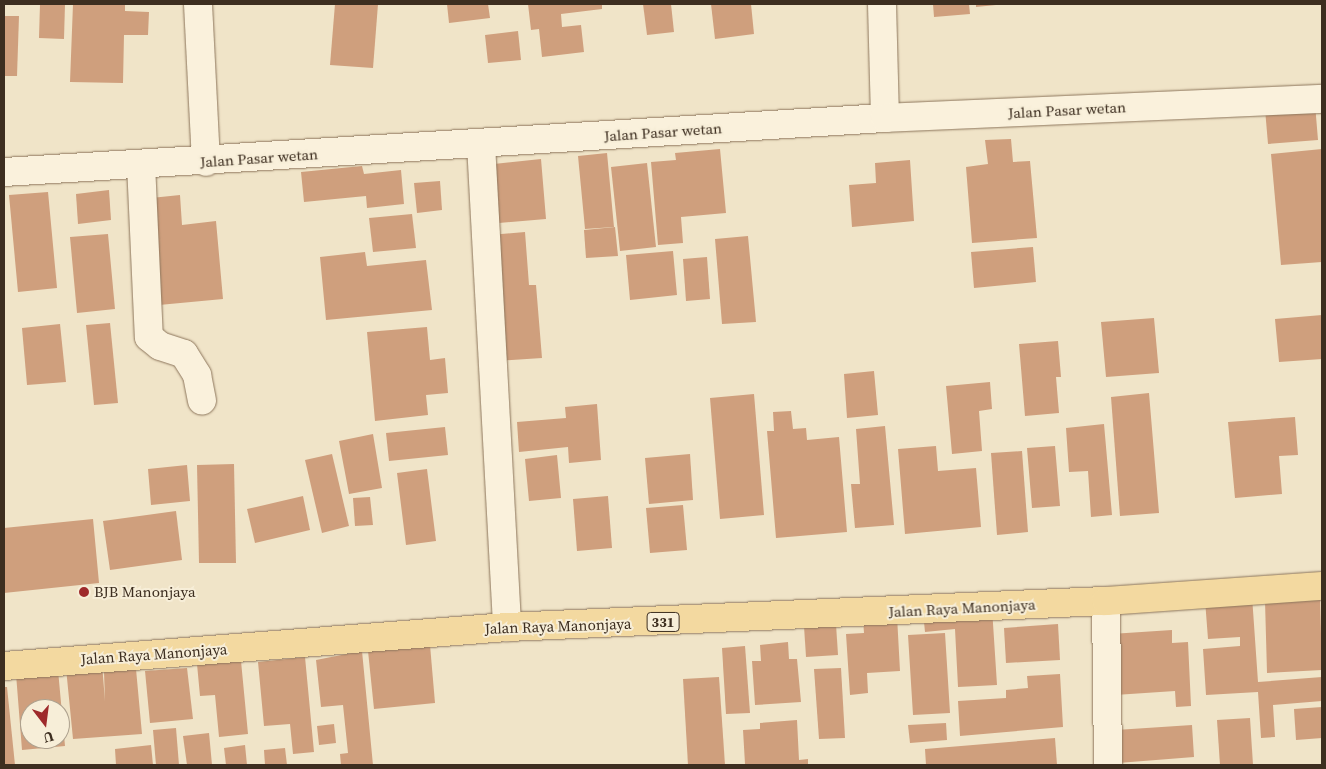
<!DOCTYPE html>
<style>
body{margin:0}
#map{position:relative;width:1326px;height:769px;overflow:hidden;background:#f0e4c8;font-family:"Source Serif 4",serif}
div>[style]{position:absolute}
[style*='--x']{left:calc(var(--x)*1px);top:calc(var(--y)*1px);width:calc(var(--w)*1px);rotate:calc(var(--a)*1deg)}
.building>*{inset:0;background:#cf9f7d}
.roads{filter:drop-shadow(0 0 1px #8d765c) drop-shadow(0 0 1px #8d765c)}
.street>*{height:28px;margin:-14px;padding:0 14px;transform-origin:14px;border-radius:14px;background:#faf1dc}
.primary>*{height:28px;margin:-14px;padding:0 14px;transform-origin:14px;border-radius:14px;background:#f3d9a0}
.dots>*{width:14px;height:14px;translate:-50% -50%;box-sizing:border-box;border:2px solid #f7eed8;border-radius:50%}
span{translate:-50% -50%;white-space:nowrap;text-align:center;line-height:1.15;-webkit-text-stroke:4px #f7eed8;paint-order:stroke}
.shield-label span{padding:1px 4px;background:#f7eed8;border:1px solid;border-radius:4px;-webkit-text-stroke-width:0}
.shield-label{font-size:14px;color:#3d2e20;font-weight:700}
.street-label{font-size:15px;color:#3d2e20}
.poi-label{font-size:15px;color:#3d2e20}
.left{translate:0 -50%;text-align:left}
.frame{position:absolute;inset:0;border:5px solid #3d2e20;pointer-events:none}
.north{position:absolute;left:20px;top:699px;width:50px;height:50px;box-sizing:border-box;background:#f7eed8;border:1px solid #ada18e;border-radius:50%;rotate:165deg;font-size:14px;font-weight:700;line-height:20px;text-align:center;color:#3d2e20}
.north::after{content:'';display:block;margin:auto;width:18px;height:22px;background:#9e2a2b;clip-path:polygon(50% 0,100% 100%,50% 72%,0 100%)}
</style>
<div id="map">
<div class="building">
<div style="clip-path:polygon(40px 4px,65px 4px,64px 39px,39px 38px)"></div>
<div style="clip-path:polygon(73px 4px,125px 4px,125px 11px,149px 12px,148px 35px,124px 35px,123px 83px,70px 82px)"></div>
<div style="clip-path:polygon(335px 4px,378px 4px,373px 68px,330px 65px)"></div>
<div style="clip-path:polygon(447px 4px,488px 4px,490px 18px,449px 23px)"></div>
<div style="clip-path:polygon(528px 4px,602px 4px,602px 9px,561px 14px,562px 27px,581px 25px,584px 52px,542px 57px,539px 29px,531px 30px)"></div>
<div style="clip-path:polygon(643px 4px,671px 4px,674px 32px,647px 35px)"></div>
<div style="clip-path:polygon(711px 4px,751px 4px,754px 34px,715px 39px)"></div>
<div style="clip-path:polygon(933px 4px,969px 4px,970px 14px,934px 17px)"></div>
<div style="clip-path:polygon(976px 4px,995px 4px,996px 5px,976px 7px)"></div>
<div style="clip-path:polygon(4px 16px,19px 16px,17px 76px,4px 76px)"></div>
<div style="clip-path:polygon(518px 31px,521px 60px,488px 63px,485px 35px)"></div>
<div style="clip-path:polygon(1315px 104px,1318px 140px,1268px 144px,1265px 109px)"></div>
<div style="clip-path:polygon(1011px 139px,1013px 162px,1030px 161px,1037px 238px,972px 243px,966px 167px,988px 164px,985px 140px)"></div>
<div style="clip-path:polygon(720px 149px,726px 213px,681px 217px,683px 243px,658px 245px,651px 162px,676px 160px,675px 153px)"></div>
<div style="clip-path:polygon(1322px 149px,1322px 262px,1281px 265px,1271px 154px)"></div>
<div style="clip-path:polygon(607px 153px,614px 227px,585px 229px,578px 156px)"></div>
<div style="clip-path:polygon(541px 159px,546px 219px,499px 223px,494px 164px)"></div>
<div style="clip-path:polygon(910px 160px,914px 221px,852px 227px,849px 185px,876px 183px,875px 163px)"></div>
<div style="clip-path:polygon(647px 163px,656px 247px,620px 251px,611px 167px)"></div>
<div style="clip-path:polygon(362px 166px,364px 174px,401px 170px,404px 204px,367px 208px,366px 196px,304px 202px,301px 172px)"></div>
<div style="clip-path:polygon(440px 181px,442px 210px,417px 213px,414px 183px)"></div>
<div style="clip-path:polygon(109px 190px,111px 220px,78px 224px,76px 194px)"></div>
<div style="clip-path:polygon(48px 192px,57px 288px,18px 292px,9px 195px)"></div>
<div style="clip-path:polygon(180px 195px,182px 225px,216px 221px,223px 299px,159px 305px,151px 198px)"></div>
<div style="clip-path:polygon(412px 214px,416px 248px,373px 252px,369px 218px)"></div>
<div style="clip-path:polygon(615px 227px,618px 256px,586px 258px,584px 230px)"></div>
<div style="clip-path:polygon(525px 232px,529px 285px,536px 285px,542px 358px,495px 361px,490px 235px)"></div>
<div style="clip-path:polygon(108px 234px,115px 309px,77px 313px,70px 237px)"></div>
<div style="clip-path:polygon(748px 236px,756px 322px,722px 324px,715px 239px)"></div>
<div style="clip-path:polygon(1033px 247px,1036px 282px,974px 288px,971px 252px)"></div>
<div style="clip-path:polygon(673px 251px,677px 295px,630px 300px,626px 255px)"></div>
<div style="clip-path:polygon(365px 252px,367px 266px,426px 260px,432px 310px,326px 320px,320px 257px)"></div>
<div style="clip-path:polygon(707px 257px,710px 299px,686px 301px,683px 259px)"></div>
<div style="clip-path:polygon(1322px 315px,1322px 359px,1279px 362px,1275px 319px)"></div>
<div style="clip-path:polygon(1154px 318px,1159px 373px,1106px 377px,1101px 322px)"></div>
<div style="clip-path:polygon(110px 323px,118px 403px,94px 405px,86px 325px)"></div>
<div style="clip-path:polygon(60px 324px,66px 382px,27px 385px,22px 328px)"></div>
<div style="clip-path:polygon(427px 327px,430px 360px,445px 358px,448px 393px,426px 395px,428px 415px,375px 421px,367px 332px)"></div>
<div style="clip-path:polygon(1058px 341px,1061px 377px,1056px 377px,1059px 413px,1025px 416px,1019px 344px)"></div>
<div style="clip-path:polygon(874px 371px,878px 415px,847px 418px,844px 374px)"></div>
<div style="clip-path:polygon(990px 382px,992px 409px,979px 411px,982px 451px,952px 454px,946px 386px)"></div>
<div style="clip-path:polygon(1149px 393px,1159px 513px,1120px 516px,1111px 397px)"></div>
<div style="clip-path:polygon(754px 394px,764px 515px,720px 519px,710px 398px)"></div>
<div style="clip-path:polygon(597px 404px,601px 460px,569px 463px,568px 447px,519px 452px,517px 422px,566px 418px,565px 407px)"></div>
<div style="clip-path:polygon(791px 411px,793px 429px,806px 428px,807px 440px,839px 437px,847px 532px,776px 538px,767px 431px,774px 431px,773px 412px)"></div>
<div style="clip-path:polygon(1295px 417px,1298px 455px,1279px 456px,1282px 494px,1235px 498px,1228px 422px)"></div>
<div style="clip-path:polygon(1104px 424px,1112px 515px,1091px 517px,1088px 471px,1069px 472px,1066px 428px)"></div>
<div style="clip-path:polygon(885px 426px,894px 525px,855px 528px,851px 484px,860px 484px,856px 429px)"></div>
<div style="clip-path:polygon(445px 427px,448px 455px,389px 461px,386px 433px)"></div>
<div style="clip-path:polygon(373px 434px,382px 488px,349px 494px,339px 441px)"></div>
<div style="clip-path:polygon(936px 446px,938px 471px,976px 468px,981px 527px,905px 534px,898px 449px)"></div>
<div style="clip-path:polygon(1055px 446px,1060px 506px,1032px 508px,1027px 448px)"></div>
<div style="clip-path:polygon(1022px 451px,1028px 532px,997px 535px,991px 453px)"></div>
<div style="clip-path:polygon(332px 454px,349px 526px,322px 533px,305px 460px)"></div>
<div style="clip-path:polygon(690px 454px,693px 500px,649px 504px,645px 458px)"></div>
<div style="clip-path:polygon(557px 455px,561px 498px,529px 501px,525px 459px)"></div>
<div style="clip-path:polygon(234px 464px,236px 563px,199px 563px,197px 465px)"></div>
<div style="clip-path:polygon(187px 465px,190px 501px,151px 505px,148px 469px)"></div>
<div style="clip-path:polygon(427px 469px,436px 541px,406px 545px,397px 473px)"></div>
<div style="clip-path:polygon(303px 496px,310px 530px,255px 543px,247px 509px)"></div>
<div style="clip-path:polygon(608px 496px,612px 548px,577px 551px,573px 499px)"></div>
<div style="clip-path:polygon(370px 497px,373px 525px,355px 526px,353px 498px)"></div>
<div style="clip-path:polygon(683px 505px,687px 550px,650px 553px,646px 508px)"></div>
<div style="clip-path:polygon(176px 511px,182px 560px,110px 570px,103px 521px)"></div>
<div style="clip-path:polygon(93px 519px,99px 583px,4px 593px,4px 528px)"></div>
<div style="clip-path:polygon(1252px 596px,1258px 682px,1322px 677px,1322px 701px,1273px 705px,1275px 737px,1261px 738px,1258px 692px,1206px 695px,1203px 649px,1240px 646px,1240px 637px,1208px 639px,1205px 600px)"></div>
<div style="clip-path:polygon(1320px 597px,1322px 670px,1267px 673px,1265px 601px)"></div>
<div style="clip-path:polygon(992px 608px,997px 685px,958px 687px,955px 629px,925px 632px,923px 612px)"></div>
<div style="clip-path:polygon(897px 616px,900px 671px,867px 673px,868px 693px,850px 695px,846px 634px,864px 633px,863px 619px)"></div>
<div style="clip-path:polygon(836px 624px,838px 655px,806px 657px,804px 626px)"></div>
<div style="clip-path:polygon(1058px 624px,1060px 660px,1006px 663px,1004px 628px)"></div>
<div style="clip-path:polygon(1172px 630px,1172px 643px,1188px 642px,1191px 706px,1176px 707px,1175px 691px,1115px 695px,1111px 634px)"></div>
<div style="clip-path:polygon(945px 633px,950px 713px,913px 715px,908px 635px)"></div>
<div style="clip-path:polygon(788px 642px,789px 659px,797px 659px,801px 702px,755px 705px,752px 661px,761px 661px,760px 645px)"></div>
<div style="clip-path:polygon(430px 645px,435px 703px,374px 709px,368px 651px)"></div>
<div style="clip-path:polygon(745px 646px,750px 713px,726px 714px,722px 648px)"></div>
<div style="clip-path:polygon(362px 651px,373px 765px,341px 765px,340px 754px,348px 753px,343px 705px,321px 707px,316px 660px)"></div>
<div style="clip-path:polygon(305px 657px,314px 752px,293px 754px,290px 724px,264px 726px,258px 662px)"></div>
<div style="clip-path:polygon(241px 661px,248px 734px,219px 737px,215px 695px,200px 696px,197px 664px)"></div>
<div style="clip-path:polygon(102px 664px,105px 701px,104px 672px,136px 669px,142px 734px,73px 739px,66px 668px)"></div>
<div style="clip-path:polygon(187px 668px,193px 719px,150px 723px,145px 671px)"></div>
<div style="clip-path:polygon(841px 668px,845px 738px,819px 739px,814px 669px)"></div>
<div style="clip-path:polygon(evenodd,58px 670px,65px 746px,22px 750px,16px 674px,58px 670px,30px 709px,60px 709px,60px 739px,30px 739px,30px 709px)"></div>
<div style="clip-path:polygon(1060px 674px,1063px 727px,960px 736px,958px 701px,1006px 698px,1006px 690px,1028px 688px,1027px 676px)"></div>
<div style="clip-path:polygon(719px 677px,725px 765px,688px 765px,683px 679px)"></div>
<div style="clip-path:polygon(4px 687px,7px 687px,15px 765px,4px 765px)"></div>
<div style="clip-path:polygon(1322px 707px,1322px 738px,1296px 740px,1294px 709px)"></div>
<div style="clip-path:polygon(1250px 718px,1253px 765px,1220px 765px,1217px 720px)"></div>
<div style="clip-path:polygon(797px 720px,799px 760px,808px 759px,808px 765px,745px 764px,743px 730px,760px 729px,760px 723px)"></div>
<div style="clip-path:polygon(946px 723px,947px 740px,910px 743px,908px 725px)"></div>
<div style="clip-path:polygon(334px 724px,336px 743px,319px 745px,317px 726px)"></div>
<div style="clip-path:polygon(1192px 725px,1194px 757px,1118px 763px,1116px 730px)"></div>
<div style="clip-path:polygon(176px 728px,179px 765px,156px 765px,153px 730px)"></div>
<div style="clip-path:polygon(209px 733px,212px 765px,187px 765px,183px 736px)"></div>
<div style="clip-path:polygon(1055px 738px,1057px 765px,926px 765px,925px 749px)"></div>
<div style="clip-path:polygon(151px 745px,153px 765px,116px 765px,115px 749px)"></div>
<div style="clip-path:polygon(245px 745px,247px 765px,226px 765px,224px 748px)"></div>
<div style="clip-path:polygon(285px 748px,287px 765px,265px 765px,264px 750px)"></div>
</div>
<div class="roads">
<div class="street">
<div style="--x:198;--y:4;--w:158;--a:87.1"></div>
<div style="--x:882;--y:4;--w:114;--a:88.5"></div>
<div style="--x:481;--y:144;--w:484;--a:86.9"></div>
<div style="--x:141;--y:164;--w:173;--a:87.4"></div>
<div style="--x:149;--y:337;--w:14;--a:39"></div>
<div style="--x:160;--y:346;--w:25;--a:18"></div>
<div style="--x:184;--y:354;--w:25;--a:58"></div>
<div style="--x:197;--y:375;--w:26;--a:79"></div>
<div style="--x:4;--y:172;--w:883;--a:-3.51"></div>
<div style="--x:885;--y:118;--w:437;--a:-2.5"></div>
<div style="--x:1106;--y:601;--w:164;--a:89.3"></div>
</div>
<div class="primary">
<div style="--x:4;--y:666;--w:505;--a:-4.43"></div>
<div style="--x:507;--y:627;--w:600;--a:-2.49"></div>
<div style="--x:1106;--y:601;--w:217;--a:-4"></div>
</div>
</div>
<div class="dots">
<div style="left:84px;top:592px;background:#9e2a2b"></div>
</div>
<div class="shield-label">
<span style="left:663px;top:622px">331</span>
</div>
<div class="street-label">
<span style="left:1067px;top:110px;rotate:-3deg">Jalan Pasar wetan</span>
<span style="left:663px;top:132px;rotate:-4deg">Jalan Pasar wetan</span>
<span style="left:259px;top:158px;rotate:-4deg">Jalan Pasar wetan</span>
<span style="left:962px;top:608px;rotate:-3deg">Jalan Raya Manonjaya</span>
<span style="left:558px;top:626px;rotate:-2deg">Jalan Raya Manonjaya</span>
<span style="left:154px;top:654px;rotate:-4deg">Jalan Raya Manonjaya</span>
</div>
<div class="poi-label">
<span class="left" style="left:94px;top:592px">BJB Manonjaya</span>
</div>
<div class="frame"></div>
<div class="north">U</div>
</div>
